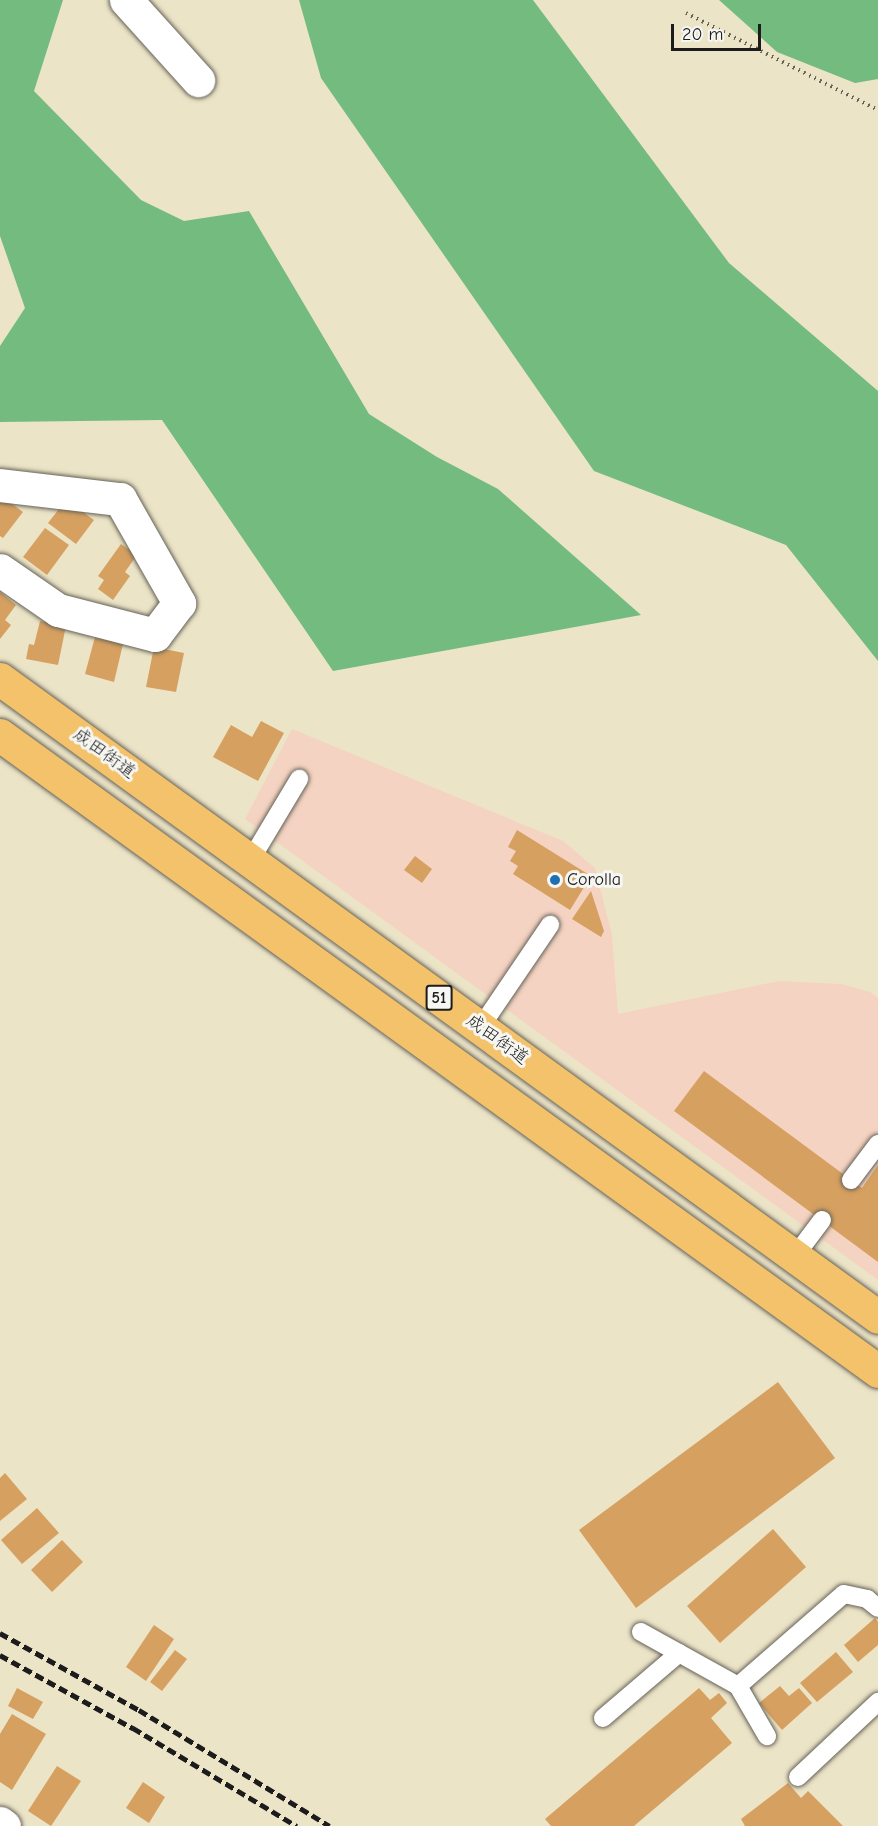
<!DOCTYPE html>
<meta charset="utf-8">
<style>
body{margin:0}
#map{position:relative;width:878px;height:1826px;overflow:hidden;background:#ece4c7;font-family:"Comic Neue","Klee One",sans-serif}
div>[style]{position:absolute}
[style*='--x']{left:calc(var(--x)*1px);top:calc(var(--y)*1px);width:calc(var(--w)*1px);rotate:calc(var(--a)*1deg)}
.built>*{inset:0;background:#f5d3c2}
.forest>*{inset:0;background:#74bb80}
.building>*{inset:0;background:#d6a060}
.path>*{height:4px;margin-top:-2px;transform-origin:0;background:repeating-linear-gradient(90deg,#656258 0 1.5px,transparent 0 6px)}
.roads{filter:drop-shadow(0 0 2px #656258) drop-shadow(0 0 2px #656258)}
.service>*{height:18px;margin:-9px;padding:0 9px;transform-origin:9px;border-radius:9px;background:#fff}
.minor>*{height:33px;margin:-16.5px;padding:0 16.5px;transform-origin:16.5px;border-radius:16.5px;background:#fff}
.tertiary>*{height:33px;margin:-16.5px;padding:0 16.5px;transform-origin:16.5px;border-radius:16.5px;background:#fff}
.trunk>*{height:33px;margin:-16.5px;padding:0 16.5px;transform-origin:16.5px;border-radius:16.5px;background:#f3c26a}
.rail>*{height:4.5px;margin-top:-2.25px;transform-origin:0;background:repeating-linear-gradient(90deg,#1c1c1c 0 9px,transparent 0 13.5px)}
.dots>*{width:16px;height:16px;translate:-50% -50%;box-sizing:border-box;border:3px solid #f6f6f2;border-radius:50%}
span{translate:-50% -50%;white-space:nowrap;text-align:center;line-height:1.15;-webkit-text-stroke:6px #f6f6f2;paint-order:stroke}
.shield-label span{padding:2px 4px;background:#f6f6f2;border:2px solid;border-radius:4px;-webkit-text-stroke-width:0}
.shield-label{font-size:16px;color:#1c1c1c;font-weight:700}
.street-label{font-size:18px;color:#1c1c1c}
.poi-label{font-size:18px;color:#1c1c1c}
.left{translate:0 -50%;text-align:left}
.scale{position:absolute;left:671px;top:24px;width:90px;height:27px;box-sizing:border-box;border:3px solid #1c1c1c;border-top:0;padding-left:8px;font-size:18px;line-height:21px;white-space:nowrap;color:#1c1c1c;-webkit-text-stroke:4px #f6f6f2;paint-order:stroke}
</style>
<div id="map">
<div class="built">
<div style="clip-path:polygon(292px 729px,563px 841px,595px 868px,612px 935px,618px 1014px,779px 981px,841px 984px,870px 992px,878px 998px,878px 1280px,245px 819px)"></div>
</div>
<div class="forest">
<div style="clip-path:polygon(0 0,63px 0,34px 91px,141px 200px,184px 221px,249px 211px,369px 414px,437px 457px,498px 489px,641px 615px,333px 671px,162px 420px,0 422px,0 346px,25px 308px,0 236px)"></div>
<div style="clip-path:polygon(299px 0,533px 0,729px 263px,878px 391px,878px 661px,786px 545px,594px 471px,321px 78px)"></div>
<div style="clip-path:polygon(719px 0,878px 0,878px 79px,855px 83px,777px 52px)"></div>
</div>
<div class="building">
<div style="clip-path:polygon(0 495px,23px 512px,3px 538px,0 536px)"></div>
<div style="clip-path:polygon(66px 500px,94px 520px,76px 544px,48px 523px)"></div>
<div style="clip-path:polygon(45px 528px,69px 545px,47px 575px,23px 557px)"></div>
<div style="clip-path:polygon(121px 544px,137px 555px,125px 572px,130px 576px,113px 600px,98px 589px,104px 580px,98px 576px)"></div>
<div style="clip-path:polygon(0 592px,16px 605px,5px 620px,11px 625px,0 639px)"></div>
<div style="clip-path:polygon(40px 621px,66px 626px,58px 665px,26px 659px,29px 644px,34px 645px)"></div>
<div style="clip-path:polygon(95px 637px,123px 644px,114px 682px,85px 674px)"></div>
<div style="clip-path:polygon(154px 647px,184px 653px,176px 692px,146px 687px)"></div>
<div style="clip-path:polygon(261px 721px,284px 733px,258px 781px,213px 757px,231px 725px,252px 737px)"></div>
<div style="clip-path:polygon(517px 830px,591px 876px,570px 910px,513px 874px,518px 866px,510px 861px,516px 851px,508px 847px)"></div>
<div style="clip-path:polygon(415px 856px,432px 869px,422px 883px,404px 870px)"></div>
<div style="clip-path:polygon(591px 891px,604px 931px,601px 937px,572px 919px)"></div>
<div style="clip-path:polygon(704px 1071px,862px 1188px,878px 1165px,878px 1262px,674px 1111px)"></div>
<div style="clip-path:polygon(778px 1382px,835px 1458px,636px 1608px,579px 1530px)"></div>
<div style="clip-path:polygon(5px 1473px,27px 1499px,0 1521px,0 1478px)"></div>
<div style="clip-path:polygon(37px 1508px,59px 1533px,22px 1564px,1px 1540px)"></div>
<div style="clip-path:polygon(773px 1529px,806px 1567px,720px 1643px,687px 1606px)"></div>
<div style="clip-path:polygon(62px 1540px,83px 1562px,52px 1592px,31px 1570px)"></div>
<div style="clip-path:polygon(875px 1618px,878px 1622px,878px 1645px,858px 1662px,844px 1645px)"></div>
<div style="clip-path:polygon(154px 1625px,174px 1639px,146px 1681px,126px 1667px)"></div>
<div style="clip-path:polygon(175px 1650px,187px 1659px,162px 1691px,150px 1682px)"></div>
<div style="clip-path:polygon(836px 1652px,853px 1672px,817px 1702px,800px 1683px)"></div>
<div style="clip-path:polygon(780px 1686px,789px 1696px,799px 1688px,812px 1703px,782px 1730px,759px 1703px)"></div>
<div style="clip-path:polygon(17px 1688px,43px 1702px,33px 1719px,8px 1706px)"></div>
<div style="clip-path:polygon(699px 1688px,710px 1700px,719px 1693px,727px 1703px,711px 1718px,732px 1743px,634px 1826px,551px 1826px,545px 1819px)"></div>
<div style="clip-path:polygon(12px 1714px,46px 1734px,12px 1790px,0 1782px,0 1734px)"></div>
<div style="clip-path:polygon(57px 1766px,81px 1781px,51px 1826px,28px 1811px)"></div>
<div style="clip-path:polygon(143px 1782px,165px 1797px,149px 1823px,126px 1808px)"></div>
<div style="clip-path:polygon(788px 1783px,801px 1798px,808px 1791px,843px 1826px,745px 1826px,741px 1819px)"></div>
</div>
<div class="path">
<div style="--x:686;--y:13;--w:215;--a:26.8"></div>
</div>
<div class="roads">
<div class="service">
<div style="--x:250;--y:861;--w:96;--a:-59.1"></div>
<div style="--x:480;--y:1028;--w:125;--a:-55.8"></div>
<div style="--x:851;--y:1180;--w:45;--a:-53.1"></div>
<div style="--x:795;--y:1256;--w:45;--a:-53.1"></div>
<div style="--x:641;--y:1632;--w:111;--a:29.1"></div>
<div style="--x:738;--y:1686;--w:140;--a:-41"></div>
<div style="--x:844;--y:1594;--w:24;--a:12"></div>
<div style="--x:867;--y:1599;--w:14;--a:39"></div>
<div style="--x:738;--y:1686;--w:58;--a:59.9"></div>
<div style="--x:603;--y:1718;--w:100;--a:-40.5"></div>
<div style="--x:798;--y:1777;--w:110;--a:-43.2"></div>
</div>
<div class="minor">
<div style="--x:126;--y:0;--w:108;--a:48"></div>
<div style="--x:0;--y:485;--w:121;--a:6.7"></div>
<div style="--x:120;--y:499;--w:120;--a:60.4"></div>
<div style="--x:179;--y:603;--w:40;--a:127"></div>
<div style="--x:155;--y:635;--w:100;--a:-165.5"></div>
<div style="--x:58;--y:610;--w:70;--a:-145.4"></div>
</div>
<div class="tertiary">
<div style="--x:0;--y:1823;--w:5;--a:37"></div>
</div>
<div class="trunk">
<div style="--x:0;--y:679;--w:1085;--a:36"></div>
<div style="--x:0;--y:735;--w:1084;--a:35.92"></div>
</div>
</div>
<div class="rail">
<div style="--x:0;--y:1633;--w:159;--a:29"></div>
<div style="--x:139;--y:1710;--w:223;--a:31.3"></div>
<div style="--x:0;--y:1655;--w:152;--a:28.8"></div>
<div style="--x:133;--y:1728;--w:191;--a:30.9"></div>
</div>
<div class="dots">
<div style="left:555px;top:880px;background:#1f6fb2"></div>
</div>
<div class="shield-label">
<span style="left:439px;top:998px">51</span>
</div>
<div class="street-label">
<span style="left:104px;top:754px;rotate:36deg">成田街道</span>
<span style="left:497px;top:1040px;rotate:36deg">成田街道</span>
</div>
<div class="poi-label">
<span class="left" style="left:567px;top:880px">Corolla</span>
</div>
<div class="scale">20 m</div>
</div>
